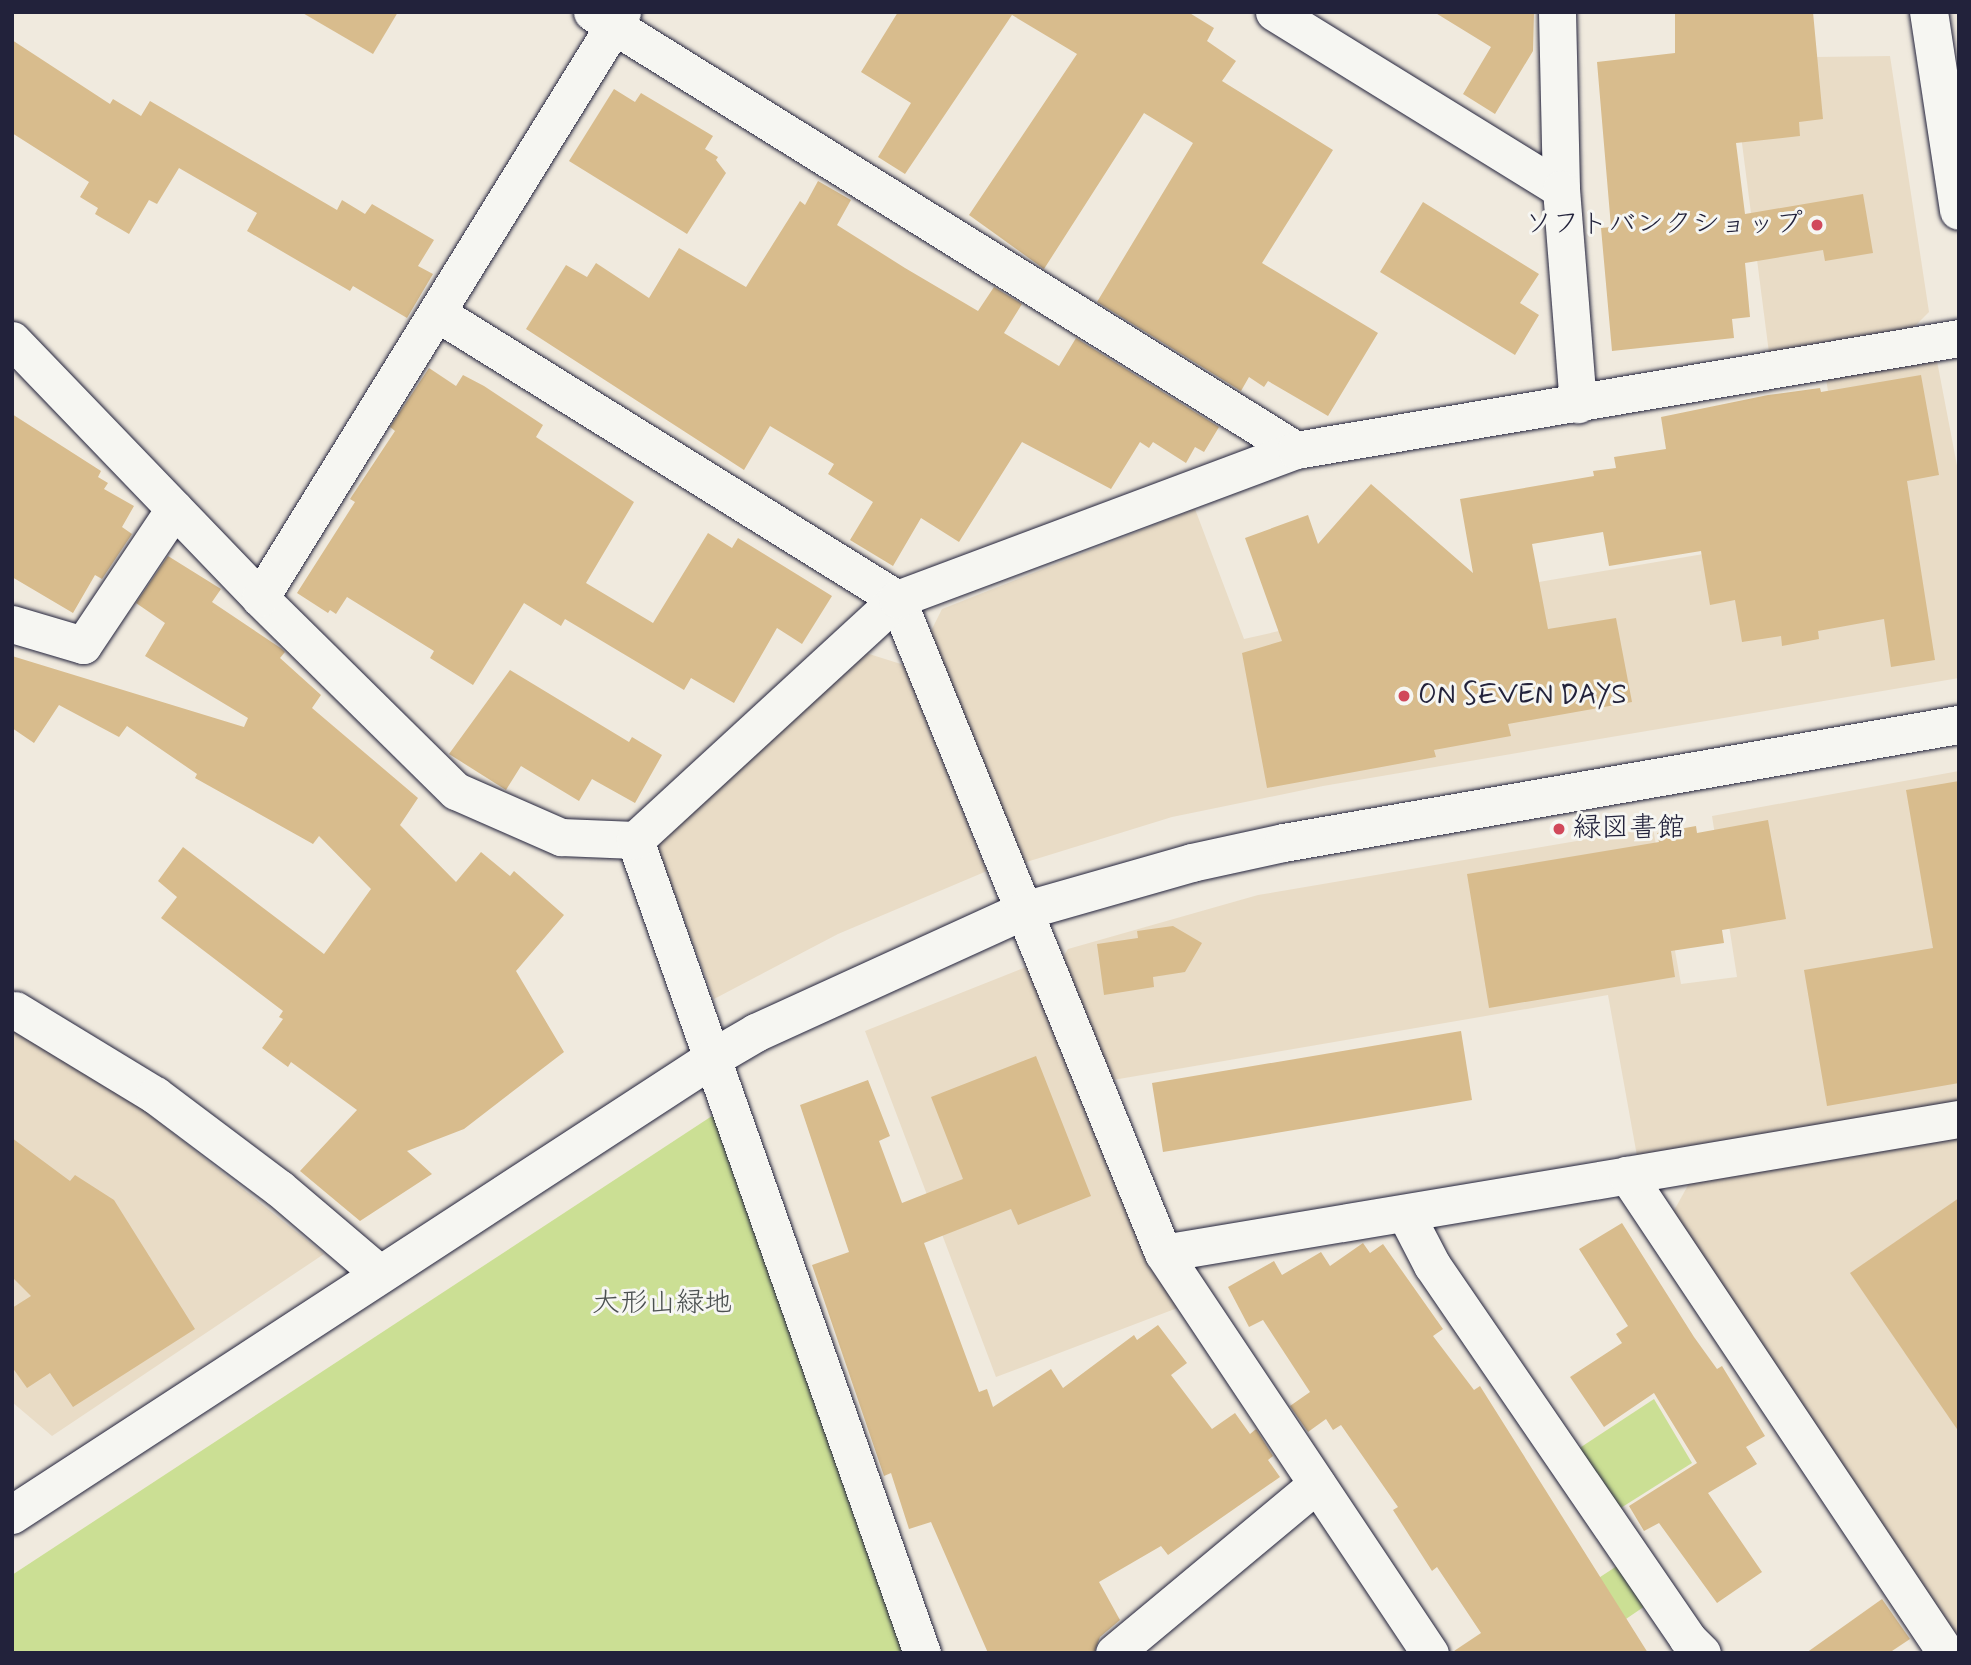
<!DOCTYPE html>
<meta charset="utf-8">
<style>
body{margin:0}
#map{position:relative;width:1971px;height:1665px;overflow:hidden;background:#f0eade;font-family:Mynerve,"Klee One",sans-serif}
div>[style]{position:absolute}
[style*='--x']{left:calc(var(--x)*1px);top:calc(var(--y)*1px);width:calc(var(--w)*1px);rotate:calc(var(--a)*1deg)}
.built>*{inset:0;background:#e9dcc6}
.green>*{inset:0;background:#cbdf94}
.building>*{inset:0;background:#d8bc8d}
.roads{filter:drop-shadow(0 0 2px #22223b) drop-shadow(0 0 2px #22223b)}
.street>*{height:37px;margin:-18.5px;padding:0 18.5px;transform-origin:18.5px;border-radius:18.5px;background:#f6f6f2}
.secondary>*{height:38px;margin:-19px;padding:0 19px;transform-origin:19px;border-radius:19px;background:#f6f6f2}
.dots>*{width:19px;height:19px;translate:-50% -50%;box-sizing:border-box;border:4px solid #f6f6f2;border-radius:50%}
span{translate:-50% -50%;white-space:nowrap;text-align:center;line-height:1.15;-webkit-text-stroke:6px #f6f6f2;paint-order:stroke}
.poi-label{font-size:28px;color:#22223b}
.right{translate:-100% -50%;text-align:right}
.left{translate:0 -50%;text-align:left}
.park-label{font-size:28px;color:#4c5151}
.frame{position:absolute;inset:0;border:14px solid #22223b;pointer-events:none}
</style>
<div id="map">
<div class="built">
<div style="clip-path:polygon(1890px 56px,1929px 312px,1914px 327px,1769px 353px,1731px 58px)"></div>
<div style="clip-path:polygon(1937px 361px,1959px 476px,1959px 678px,1323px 786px,1172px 817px,1020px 864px,929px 635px,942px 609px,1195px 509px,1244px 639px,1363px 612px,1851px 529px,1826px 379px)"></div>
<div style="clip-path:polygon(866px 653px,904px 665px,987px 871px,838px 934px,714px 999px,658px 850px,660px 838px)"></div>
<div style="clip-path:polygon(1959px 771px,1959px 1102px,1637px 1156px,1608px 995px,1113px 1080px,1063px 957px,1068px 949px,1258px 895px,1653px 828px,1681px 984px,1737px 977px,1712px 816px)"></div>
<div style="clip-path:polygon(1031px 965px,1149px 1267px,1180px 1307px,996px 1377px,865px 1031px)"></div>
<div style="clip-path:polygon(12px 1028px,144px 1110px,324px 1254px,52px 1436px,12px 1402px)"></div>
<div style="clip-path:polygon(1959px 1135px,1959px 1647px,1671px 1216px,1692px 1178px)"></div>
</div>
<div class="green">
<div style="clip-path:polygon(715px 1114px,909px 1653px,12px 1653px,12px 1575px)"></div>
<div style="clip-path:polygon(1654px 1399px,1692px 1463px,1616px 1511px,1575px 1451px)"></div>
<div style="clip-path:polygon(1620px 1564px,1648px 1604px,1576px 1653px,1539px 1617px)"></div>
</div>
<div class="building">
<div style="clip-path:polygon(301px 12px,398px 12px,373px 54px)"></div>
<div style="clip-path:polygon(898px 12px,1188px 12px,1214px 28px,1207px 41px,1236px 61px,1222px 81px,1333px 150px,1262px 263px,1378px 333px,1328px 416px,1268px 381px,1264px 387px,1249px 377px,1241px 391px,1097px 302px,1193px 143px,1144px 113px,1044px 269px,969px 215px,1077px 54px,1012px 15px,905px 174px,878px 157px,911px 103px,861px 72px)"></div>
<div style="clip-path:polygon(1434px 12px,1534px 12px,1533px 51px,1495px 114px,1463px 94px,1491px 47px)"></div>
<div style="clip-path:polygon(1675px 12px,1813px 12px,1823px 119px,1799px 122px,1800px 136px,1736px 143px,1745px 214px,1863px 194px,1873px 253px,1825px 261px,1823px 250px,1745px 263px,1750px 317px,1732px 319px,1734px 338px,1612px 351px,1601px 228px,1611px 227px,1597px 62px,1675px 53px)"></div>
<div style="clip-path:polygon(12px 40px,110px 104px,113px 99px,141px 116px,150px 101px,337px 210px,342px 200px,365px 214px,372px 204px,434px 240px,418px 266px,433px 274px,407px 318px,353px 286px,350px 291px,247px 231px,257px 213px,179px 168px,157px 204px,149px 200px,129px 234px,95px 214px,98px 208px,80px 197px,89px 182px,12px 133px)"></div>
<div style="clip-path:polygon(614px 89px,635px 102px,641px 93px,713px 136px,705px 149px,718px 157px,716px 160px,726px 173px,687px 234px,569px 161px)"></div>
<div style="clip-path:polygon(818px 181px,851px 200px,837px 225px,905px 268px,978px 311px,994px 287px,1022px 304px,1004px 333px,1059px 366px,1076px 338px,1219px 427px,1204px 452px,1195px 447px,1186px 463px,1153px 442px,1149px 448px,1140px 442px,1111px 489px,1022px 442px,959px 542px,921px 518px,893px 566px,850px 540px,873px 502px,828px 474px,834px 464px,770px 426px,744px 470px,526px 329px,566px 265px,587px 277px,596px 263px,649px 298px,679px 248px,746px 287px,800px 201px,805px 205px)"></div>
<div style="clip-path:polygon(1423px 202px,1539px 274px,1520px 303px,1539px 315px,1515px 355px,1380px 272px)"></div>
<div style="clip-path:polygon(429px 368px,456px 386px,463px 375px,484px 386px,543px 425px,536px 437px,634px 502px,586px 583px,653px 623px,708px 533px,732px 548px,738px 538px,832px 596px,802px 644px,777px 628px,734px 703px,691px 678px,684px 690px,565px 619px,561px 626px,524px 603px,473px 685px,430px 658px,434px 651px,347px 597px,336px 614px,330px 610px,328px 613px,297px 593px,355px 502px,350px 499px,395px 431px,390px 427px)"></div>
<div style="clip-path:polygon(1921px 375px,1939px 475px,1907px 481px,1935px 660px,1891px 667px,1884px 619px,1818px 631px,1819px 639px,1782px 646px,1781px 636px,1742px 642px,1735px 600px,1710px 605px,1701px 551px,1609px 566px,1603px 532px,1532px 544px,1548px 629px,1616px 618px,1632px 702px,1508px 724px,1511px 736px,1434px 750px,1436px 757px,1267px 788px,1242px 653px,1282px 641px,1245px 538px,1308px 515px,1318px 544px,1371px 484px,1473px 573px,1460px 499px,1594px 476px,1593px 471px,1616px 468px,1614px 457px,1666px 449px,1661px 417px,1768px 395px,1820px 388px,1821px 392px)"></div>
<div style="clip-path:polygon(12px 414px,101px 471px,98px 477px,108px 483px,104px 489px,134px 506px,122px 527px,132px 534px,102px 579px,95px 575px,73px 613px,12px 577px)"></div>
<div style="clip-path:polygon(168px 556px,221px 589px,212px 602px,282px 649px,285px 652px,280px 658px,321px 695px,312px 708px,418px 798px,400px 825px,456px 882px,481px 852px,510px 876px,514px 871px,564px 915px,516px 971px,564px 1052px,464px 1129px,407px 1151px,432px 1174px,360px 1221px,300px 1171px,357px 1110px,291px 1062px,288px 1067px,262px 1048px,283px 1019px,279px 1017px,283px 1011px,161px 918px,177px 897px,158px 881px,183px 847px,324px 954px,371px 889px,319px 836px,313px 844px,195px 778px,197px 774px,127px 726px,119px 737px,59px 705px,34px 743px,12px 728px,12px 656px,244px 727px,248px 718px,145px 656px,165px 623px,136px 603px)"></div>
<div style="clip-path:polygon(510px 670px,629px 742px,632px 737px,662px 755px,635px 803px,592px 779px,579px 801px,521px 766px,506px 790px,449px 754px)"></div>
<div style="clip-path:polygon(1959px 781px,1959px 1083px,1827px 1106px,1804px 970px,1933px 948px,1906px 790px)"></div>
<div style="clip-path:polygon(1768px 820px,1786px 919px,1722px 930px,1724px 943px,1671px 951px,1675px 977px,1489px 1008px,1467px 874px,1659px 842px,1657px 833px,1696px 826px,1697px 833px)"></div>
<div style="clip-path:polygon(1173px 926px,1202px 943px,1185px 972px,1153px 977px,1154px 987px,1104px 995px,1097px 944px,1138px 938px,1137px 931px)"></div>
<div style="clip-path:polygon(1461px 1031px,1472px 1100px,1163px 1152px,1152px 1083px)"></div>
<div style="clip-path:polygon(1036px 1056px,1091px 1196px,1018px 1225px,1011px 1209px,924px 1243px,979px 1392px,987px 1389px,993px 1407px,1051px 1369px,1063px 1388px,1134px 1335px,1137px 1340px,1158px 1325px,1187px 1363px,1171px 1375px,1212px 1429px,1235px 1413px,1250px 1434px,1256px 1429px,1273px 1456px,1268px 1460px,1280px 1477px,1168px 1555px,1161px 1546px,1099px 1582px,1120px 1620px,1100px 1637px,1094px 1653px,988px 1653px,931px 1522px,909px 1529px,891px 1473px,884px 1476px,812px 1265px,849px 1252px,800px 1105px,868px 1080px,890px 1136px,879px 1141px,902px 1203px,963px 1179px,931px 1097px)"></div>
<div style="clip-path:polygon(12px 1138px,70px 1181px,75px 1175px,114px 1200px,195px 1329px,73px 1407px,50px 1373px,27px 1388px,12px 1367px,12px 1308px,31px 1296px,12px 1277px)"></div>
<div style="clip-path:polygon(1959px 1198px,1959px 1432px,1850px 1273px)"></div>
<div style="clip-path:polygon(1622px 1223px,1694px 1337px,1717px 1369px,1722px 1366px,1765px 1436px,1746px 1447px,1757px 1464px,1708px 1493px,1762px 1572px,1717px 1603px,1659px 1523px,1644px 1531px,1629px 1506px,1697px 1463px,1654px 1393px,1604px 1427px,1570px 1377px,1622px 1343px,1616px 1334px,1628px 1326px,1579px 1249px)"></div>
<div style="clip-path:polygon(1363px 1243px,1370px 1253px,1383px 1244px,1443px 1329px,1433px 1336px,1474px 1390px,1480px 1386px,1648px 1653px,1451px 1653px,1481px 1633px,1437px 1567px,1432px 1571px,1393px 1510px,1398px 1507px,1341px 1425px,1333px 1430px,1326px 1419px,1308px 1432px,1290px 1406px,1310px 1392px,1263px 1320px,1249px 1327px,1228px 1287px,1274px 1261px,1282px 1275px,1321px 1252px,1330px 1266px)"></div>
<div style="clip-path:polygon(1882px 1599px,1910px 1639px,1889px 1653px,1806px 1653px)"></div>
</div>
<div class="roads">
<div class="street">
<div style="--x:592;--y:12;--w:829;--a:31.89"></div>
<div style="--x:1274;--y:12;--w:337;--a:31.7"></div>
<div style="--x:1557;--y:12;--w:177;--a:88.7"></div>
<div style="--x:1561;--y:189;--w:216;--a:85.5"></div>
<div style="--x:437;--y:313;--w:542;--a:31.87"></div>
<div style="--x:897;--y:599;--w:706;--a:67.87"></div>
<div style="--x:1163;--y:1253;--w:481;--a:56.3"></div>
<div style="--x:12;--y:340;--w:358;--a:46.1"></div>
<div style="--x:260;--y:598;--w:275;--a:44.6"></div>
<div style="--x:456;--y:791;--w:115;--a:23.7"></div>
<div style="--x:561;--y:837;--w:74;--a:2.3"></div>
<div style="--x:635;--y:840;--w:862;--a:70.56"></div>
<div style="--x:260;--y:598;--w:689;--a:-58.29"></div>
<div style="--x:12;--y:624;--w:74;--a:16.5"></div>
<div style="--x:83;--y:645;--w:164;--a:-56.2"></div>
<div style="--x:635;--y:840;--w:356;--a:-42.6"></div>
<div style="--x:897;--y:599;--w:426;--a:-20.5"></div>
<div style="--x:1296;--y:450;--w:672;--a:-9.59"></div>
<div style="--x:15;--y:1010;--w:164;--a:31.3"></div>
<div style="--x:155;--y:1095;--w:155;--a:36.9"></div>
<div style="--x:279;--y:1188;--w:131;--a:40.4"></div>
<div style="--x:1405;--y:1213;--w:59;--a:62.6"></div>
<div style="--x:1432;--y:1265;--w:452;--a:55.6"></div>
<div style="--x:1687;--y:1638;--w:21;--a:45"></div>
<div style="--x:1163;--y:1253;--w:471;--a:-9.5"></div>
<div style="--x:1114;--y:1653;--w:264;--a:-39.8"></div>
<div style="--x:1946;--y:1653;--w:575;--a:-123.72"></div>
<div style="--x:1627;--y:1175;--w:337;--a:-9.6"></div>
</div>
<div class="secondary">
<div style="--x:1929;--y:12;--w:201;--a:81.4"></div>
<div style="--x:12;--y:1515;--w:839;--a:-33.08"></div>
<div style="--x:715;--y:1057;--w:48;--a:-30.3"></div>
<div style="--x:756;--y:1033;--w:294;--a:-24.5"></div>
<div style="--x:1024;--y:911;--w:175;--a:-15.9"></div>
<div style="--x:1192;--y:863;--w:94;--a:-12.3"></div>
<div style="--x:1284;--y:843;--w:685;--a:-9.92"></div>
</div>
</div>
<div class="dots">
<div style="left:1817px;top:225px;background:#d1495b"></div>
<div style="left:1404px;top:696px;background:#d1495b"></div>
<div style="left:1559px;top:829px;background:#d1495b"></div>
</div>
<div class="poi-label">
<span class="right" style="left:1803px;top:225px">ソフトバンクショップ</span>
<span class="left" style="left:1418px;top:696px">ON SEVEN DAYS</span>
<span class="left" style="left:1573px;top:829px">緑図書館</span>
</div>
<div class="park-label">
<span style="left:662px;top:1304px">大形山緑地</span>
</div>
<div class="frame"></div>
</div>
